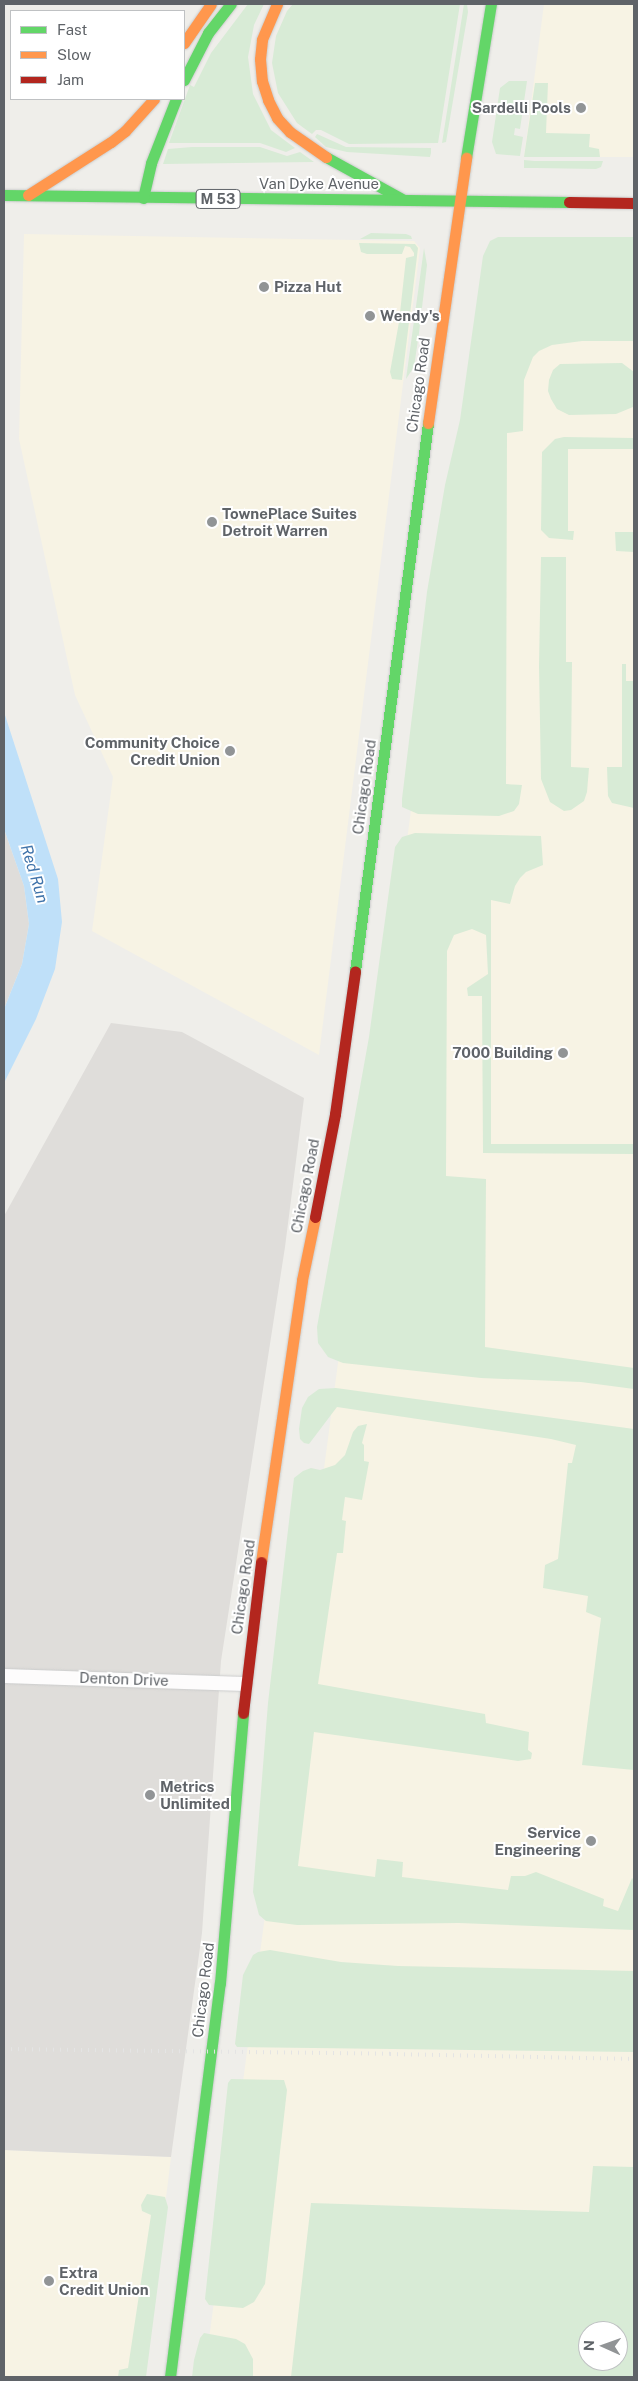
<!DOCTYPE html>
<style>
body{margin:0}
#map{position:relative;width:638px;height:2381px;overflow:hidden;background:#efeeea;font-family:"Public Sans",sans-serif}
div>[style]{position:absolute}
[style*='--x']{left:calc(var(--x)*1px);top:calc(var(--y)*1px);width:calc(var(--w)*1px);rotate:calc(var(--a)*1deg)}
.commercial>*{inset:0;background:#f7f3e4}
.industrial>*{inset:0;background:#dfddda}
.green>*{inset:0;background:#d8ebd6}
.water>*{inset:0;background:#bfe0f9}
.roads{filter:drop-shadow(0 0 1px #cbcccc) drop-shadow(0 0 1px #cbcccc)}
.street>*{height:14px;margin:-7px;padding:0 7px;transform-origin:7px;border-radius:7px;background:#fdfcfc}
.fast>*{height:11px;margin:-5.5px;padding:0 5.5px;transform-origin:5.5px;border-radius:5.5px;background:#63d668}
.slow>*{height:11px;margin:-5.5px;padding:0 5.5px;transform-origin:5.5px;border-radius:5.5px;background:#ff974d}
.jam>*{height:11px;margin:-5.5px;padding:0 5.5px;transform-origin:5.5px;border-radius:5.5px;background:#b3261e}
.rail>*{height:4px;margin-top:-2px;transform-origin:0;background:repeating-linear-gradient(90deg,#e4e4e4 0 1px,transparent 0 7px)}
.dots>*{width:14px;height:14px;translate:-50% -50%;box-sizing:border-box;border:2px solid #fff;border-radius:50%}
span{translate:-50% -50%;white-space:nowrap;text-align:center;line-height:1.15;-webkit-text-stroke:4px #fff;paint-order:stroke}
.shield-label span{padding:1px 4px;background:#fff;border:1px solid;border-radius:4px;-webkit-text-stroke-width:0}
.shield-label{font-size:14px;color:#5f6368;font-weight:700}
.poi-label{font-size:15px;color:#5f6368;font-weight:700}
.right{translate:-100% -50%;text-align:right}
.left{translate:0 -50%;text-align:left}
.street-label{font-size:15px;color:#5f6368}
.water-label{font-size:16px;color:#4174aa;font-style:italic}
.frame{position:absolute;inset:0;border:5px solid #5f6368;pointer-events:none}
.legend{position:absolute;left:10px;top:10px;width:175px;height:90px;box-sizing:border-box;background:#fff;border:1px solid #bfc1c3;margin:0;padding:6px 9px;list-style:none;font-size:15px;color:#5f6368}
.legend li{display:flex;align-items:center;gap:10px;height:25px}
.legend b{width:25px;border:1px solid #bfc1c3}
.north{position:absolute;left:578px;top:2321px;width:50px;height:50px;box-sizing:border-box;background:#fff;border:1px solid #bfc1c3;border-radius:50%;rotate:272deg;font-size:14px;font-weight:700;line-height:20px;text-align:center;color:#5f6368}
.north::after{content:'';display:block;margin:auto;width:18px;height:22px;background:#919496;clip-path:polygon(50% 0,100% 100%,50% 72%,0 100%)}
</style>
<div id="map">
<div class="commercial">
<div style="clip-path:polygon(544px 4px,634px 4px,634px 157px,524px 157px)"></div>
<div style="clip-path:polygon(24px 234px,414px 241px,420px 248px,319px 1055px,92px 931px,113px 777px,75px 695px,19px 439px)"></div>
<div style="clip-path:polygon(evenodd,494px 249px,634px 249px,634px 2377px,204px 2377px,443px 568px,494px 249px,588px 2331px,618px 2331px,618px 2361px,588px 2361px,588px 2331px)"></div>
<div style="clip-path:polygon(4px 2150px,171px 2157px,144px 2377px,4px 2377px)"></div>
</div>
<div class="industrial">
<div style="clip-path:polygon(4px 829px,24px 886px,29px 924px,22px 964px,4px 1009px)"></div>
<div style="clip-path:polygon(111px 1023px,182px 1032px,304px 1098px,285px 1247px,221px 1661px,202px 1933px,171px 2157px,4px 2150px,4px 1216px)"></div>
</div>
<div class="green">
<div style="clip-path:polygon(248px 4px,264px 4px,254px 25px,248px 57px,253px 94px,271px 130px,295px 148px,286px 152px,260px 143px,169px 143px,190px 85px,194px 87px,211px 53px)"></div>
<div style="clip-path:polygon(293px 4px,460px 4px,438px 143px,349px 144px,321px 130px,316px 130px,312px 134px,297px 123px,278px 93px,272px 63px,276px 36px,287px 11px)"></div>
<div style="clip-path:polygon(464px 4px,467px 4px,468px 12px,446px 142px,442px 143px)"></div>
<div style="clip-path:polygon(509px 81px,527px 81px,520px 129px,515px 128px,514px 135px,523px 137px,520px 156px,496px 154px,492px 142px,500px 88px)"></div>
<div style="clip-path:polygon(535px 83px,548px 83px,546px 133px,590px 134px,589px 147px,599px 149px,600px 157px,524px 157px)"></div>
<div style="clip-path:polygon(317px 134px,346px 147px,431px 148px,431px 153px,430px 157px,347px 152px,326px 147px,315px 137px)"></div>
<div style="clip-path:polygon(192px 147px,260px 147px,287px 156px,300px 152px,314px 162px,163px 164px,168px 149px)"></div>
<div style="clip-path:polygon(524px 160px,534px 161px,603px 161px,601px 167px,596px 169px,536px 168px,524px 168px)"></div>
<div style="clip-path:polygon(371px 233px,406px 234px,411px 236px,412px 239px,360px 239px)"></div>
<div style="clip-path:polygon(498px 237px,634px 237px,634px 341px,582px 341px,552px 345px,539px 351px,533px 357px,524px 380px,523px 431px,507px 433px,506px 784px,522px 785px,519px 804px,514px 811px,499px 816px,418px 814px,402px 807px,402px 799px,427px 592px,445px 485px,460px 420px,483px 256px,490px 241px)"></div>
<div style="clip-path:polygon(359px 243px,415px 244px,418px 248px,402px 380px,392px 379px,390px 372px,399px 322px,406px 258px,414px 256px,414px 253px,410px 247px,405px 246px,402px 254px,367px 254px,361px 252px)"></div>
<div style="clip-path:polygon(424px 248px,427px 265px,419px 333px,414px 367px,406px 379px)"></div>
<div style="clip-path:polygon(622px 363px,634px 372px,633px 407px,616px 414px,569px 415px,557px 409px,551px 399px,548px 391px,549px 380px,553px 370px,560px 364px)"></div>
<div style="clip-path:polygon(564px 437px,634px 438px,634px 449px,568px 449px,568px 531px,574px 531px,573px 540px,549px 538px,541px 530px,542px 452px,555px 439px)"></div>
<div style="clip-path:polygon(615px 532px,634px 532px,634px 552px,616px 551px)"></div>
<div style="clip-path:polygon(541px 557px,566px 557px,566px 662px,572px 662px,571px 767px,589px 768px,587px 792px,584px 801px,571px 810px,564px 811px,550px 802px,541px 779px,539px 666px)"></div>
<div style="clip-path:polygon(622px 664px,626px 664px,626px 681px,634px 681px,634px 808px,612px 803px,608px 796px,607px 767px,622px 767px)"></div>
<div style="clip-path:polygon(415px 833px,541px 836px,543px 865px,526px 872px,520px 878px,515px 886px,510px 904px,491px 900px,491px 1144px,634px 1144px,634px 1154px,483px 1153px,482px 996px,468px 996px,467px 988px,488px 974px,486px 935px,472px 929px,454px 935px,447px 951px,446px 1176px,486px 1179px,485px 1347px,634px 1368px,634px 1389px,581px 1382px,481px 1378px,343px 1363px,328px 1357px,318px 1343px,317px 1327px,369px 1037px,395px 847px,402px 837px)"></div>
<div style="clip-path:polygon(336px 1388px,634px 1429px,634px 1770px,582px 1765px,601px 1618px,586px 1612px,588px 1596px,543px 1588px,545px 1565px,558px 1559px,568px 1463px,572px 1463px,576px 1445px,551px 1439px,337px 1407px,309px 1444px,304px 1443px,300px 1439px,299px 1429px,302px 1408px,308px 1397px,319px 1389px)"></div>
<div style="clip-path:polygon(367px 1424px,362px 1443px,364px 1445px,364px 1461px,369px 1462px,362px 1500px,345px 1497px,342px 1520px,346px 1521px,343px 1553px,337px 1553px,318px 1684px,485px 1714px,486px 1723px,529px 1732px,528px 1750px,532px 1753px,531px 1759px,518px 1761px,314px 1732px,298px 1866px,375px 1877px,377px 1859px,403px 1862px,402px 1877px,508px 1890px,511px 1876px,525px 1876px,536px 1872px,604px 1899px,603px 1906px,618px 1911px,632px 1878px,634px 1880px,634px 1930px,459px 1923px,297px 1925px,266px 1921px,259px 1915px,253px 1892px,268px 1703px,294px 1478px,303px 1471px,311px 1468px,320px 1470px,335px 1465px,345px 1455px,353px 1432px,358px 1426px)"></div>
<div style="clip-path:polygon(270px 1950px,341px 1962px,398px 1966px,634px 1971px,634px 2052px,237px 2047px,235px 2044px,243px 1975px,253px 1955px,258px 1952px)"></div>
<div style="clip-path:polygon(231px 2079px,284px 2080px,287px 2090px,265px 2284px,254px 2302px,243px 2308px,209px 2305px,205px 2299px,228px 2083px)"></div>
<div style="clip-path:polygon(evenodd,593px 2166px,634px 2167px,634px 2377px,291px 2377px,311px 2203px,589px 2212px,593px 2166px,588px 2331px,618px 2331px,618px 2361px,588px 2361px,588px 2331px)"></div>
<div style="clip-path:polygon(147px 2194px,165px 2197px,168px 2207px,146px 2377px,118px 2377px,119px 2370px,128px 2368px,151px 2215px,142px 2211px,141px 2205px)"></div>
<div style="clip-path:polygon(204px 2333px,236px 2339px,245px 2344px,253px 2359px,253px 2377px,192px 2377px,194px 2360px,200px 2338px)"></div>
</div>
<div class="water">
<div style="clip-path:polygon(4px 712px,58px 879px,62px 922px,55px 969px,36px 1019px,4px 1083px,4px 1009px,22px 964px,29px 924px,24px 886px,4px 829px)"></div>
</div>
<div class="roads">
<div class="street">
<div style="--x:4;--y:1676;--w:241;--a:1.9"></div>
</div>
<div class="fast">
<div style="--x:184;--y:80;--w:53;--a:-62.9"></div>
<div style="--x:208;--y:33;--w:37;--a:-52"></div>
<div style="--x:326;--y:157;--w:87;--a:28.9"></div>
<div style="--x:466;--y:158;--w:156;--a:-80.8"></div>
<div style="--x:4;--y:195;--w:565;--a:0.71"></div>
<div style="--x:143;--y:198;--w:36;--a:-77"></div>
<div style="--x:151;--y:163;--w:69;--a:-68.7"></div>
<div style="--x:355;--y:971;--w:553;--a:-82.41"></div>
<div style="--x:170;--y:2377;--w:397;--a:-82.8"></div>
<div style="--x:220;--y:1983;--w:271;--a:-85.1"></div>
</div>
<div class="slow">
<div style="--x:277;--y:4;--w:39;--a:113"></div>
<div style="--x:262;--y:40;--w:19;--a:96"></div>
<div style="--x:260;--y:59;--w:22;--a:85"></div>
<div style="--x:262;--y:81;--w:20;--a:72"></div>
<div style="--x:268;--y:100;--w:20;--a:63"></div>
<div style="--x:277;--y:118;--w:19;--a:47"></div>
<div style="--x:290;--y:132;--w:44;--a:34.8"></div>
<div style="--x:184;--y:43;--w:47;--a:-55.3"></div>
<div style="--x:28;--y:195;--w:98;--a:-32.6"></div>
<div style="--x:111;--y:142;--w:18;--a:-38"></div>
<div style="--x:125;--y:131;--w:43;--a:-47.8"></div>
<div style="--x:428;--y:423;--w:268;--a:-81.8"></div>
<div style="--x:261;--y:1562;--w:285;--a:-81.7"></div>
<div style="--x:302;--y:1280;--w:64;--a:-78.3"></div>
</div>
<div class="jam">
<div style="--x:569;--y:202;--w:65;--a:0.9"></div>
<div style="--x:315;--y:1217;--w:105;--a:-79"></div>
<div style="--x:335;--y:1114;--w:144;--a:-82"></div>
<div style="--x:243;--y:1713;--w:152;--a:-83.2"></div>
</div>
</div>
<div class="rail">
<div style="--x:4;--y:2049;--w:386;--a:0.7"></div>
<div style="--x:390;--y:2054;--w:244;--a:1.2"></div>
</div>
<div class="dots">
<div style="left:581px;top:108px;background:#919496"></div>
<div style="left:264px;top:287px;background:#919496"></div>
<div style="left:370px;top:316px;background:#919496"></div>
<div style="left:212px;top:522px;background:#919496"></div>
<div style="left:230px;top:751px;background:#919496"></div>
<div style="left:563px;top:1053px;background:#919496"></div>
<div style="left:150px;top:1795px;background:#919496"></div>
<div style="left:591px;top:1841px;background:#919496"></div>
<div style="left:49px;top:2281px;background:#919496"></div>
</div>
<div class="shield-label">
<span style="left:218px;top:199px">M 53</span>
</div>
<div class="poi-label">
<span class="right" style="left:571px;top:108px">Sardelli Pools</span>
<span class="left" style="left:274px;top:287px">Pizza Hut</span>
<span class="left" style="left:380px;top:316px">Wendy's</span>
<span class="left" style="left:222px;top:522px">TownePlace Suites<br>Detroit Warren</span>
<span class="right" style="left:220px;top:751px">Community Choice<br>Credit Union</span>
<span class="right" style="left:553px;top:1053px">7000 Building</span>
<span class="left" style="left:160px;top:1795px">Metrics<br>Unlimited</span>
<span class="right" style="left:581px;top:1841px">Service<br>Engineering</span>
<span class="left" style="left:59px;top:2281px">Extra<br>Credit Union</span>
</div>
<div class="street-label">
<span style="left:319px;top:184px">Van Dyke Avenue</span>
<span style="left:418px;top:385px;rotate:-82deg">Chicago Road</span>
<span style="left:364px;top:787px;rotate:-82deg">Chicago Road</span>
<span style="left:305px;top:1186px;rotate:-79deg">Chicago Road</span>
<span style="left:243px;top:1587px;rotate:-82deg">Chicago Road</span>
<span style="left:124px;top:1679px;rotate:2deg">Denton Drive</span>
<span style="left:203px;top:1990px;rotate:-83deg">Chicago Road</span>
</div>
<div class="water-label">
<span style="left:34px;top:874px;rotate:73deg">Red Run</span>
</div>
<div class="frame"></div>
<ul class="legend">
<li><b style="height:6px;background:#63d668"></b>Fast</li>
<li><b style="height:6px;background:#ff974d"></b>Slow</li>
<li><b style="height:6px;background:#b3261e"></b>Jam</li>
</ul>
<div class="north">N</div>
</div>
